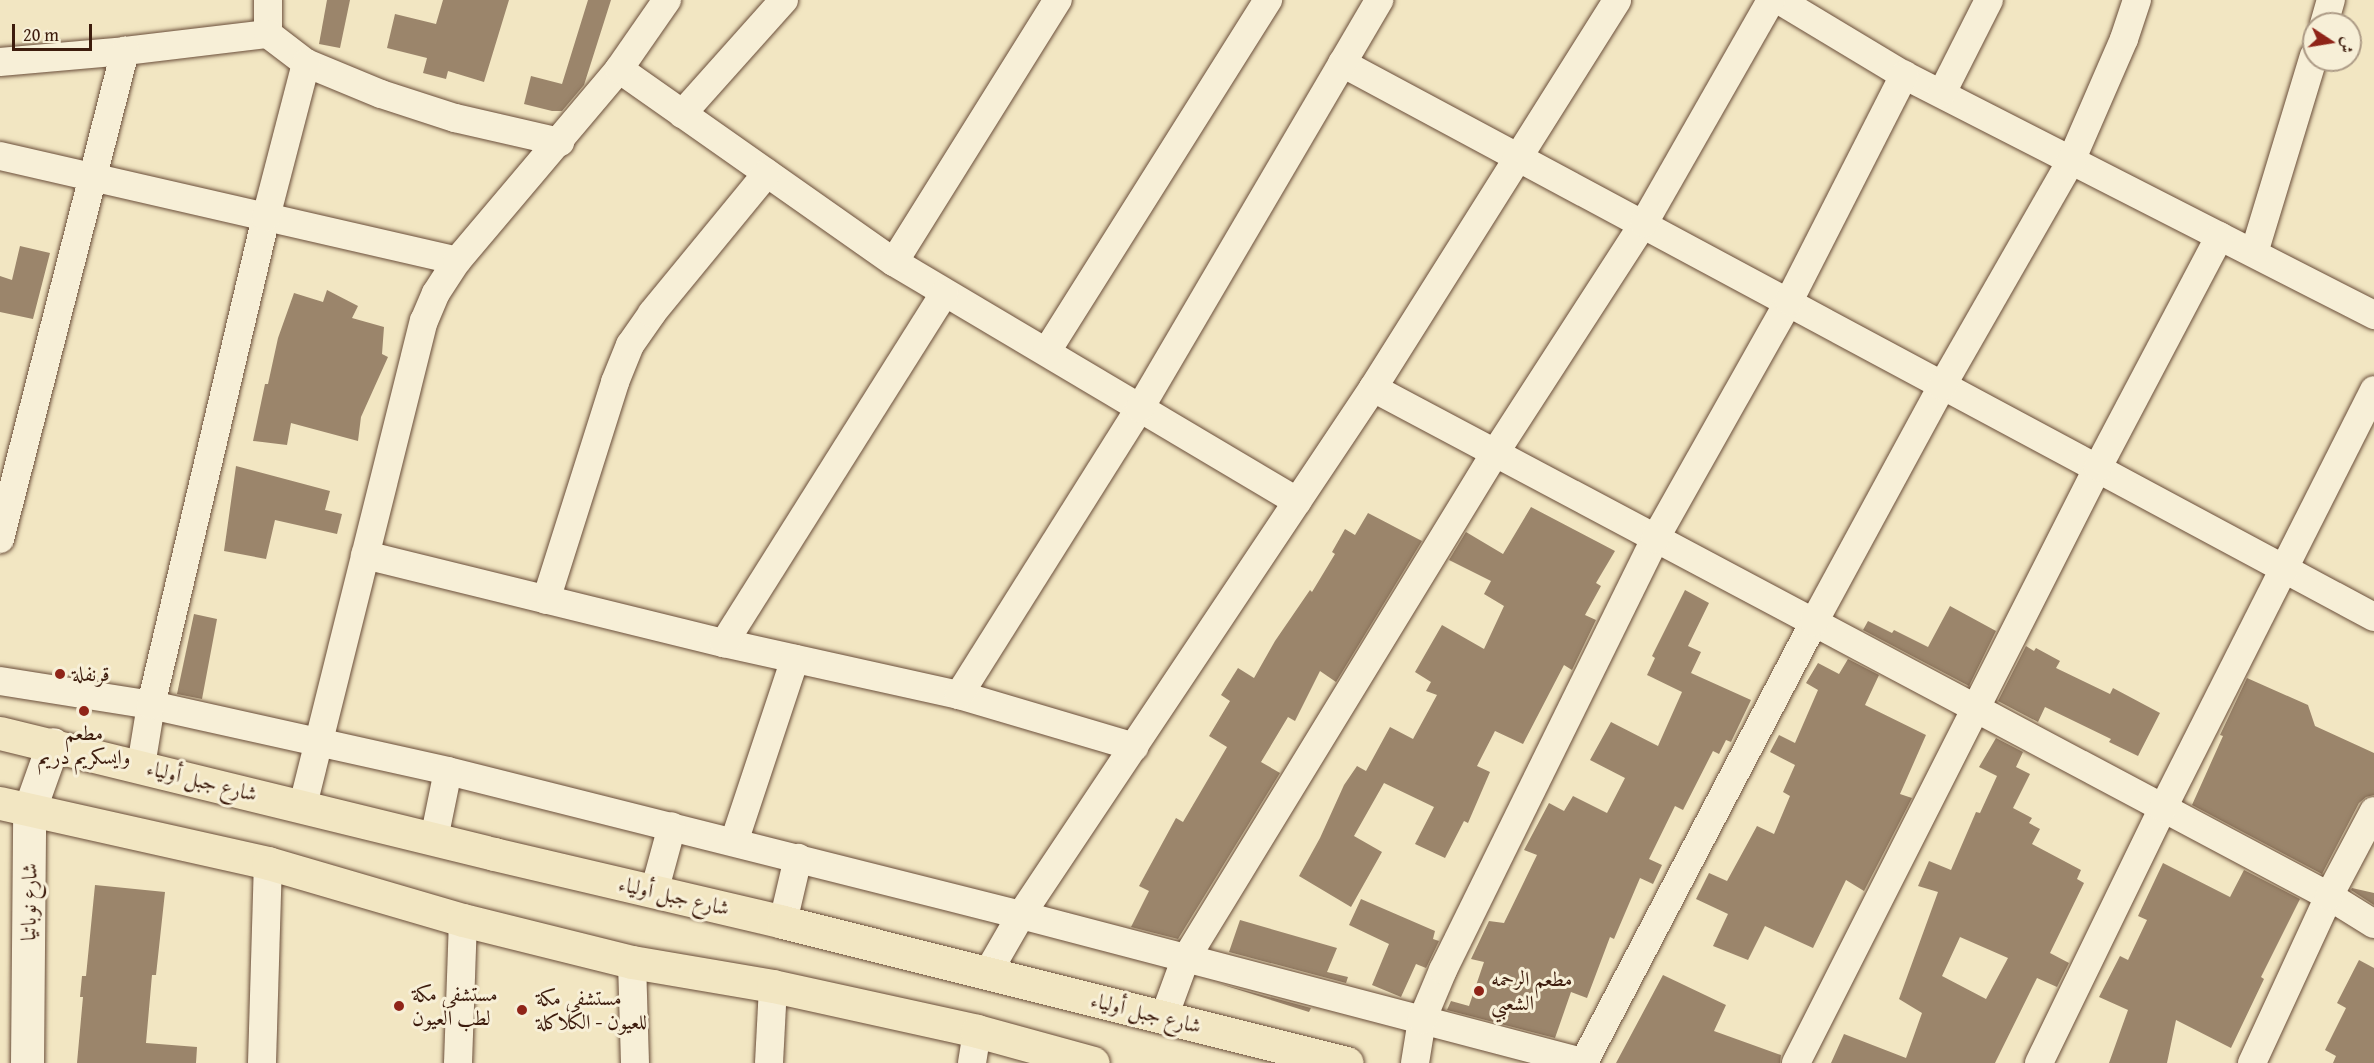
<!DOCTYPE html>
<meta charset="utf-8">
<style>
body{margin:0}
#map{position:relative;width:2374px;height:1063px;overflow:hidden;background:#f2e6c2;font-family:"Gentium Book Plus",Amiri,serif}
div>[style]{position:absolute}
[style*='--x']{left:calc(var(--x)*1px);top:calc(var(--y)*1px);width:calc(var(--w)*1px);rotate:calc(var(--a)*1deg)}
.building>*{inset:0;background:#9b856b}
.roads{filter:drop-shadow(0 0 2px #6a4e3a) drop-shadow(0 0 2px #6a4e3a)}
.street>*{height:28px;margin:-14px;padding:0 14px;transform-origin:14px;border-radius:14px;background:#f7efd7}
.secondary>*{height:33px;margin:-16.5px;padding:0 16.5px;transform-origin:16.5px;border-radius:16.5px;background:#f7efd7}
.primary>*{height:33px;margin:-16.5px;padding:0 16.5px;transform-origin:16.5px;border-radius:16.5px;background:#f2e6c2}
.dots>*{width:16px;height:16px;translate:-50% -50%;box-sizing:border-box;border:3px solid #f7efd7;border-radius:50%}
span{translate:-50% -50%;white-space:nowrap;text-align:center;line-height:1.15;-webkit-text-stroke:6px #f7efd7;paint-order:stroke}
.poi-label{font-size:21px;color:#3d1c0d}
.left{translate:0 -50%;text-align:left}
.street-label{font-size:21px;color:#3d1c0d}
.north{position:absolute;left:2302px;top:12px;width:60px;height:60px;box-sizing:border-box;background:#f7efd7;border:2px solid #ad9b86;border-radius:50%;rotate:102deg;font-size:16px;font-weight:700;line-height:24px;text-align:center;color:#3d1c0d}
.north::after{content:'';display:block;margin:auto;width:21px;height:27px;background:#8f2418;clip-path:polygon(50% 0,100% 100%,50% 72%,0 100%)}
.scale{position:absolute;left:12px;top:24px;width:80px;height:27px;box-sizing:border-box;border:3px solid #3d1c0d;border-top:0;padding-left:8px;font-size:18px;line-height:21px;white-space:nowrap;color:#3d1c0d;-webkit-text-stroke:4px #f7efd7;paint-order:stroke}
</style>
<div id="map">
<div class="building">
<div style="clip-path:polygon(327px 0,350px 0,340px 48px,319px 44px)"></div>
<div style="clip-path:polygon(443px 0,509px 0,484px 82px,448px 71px,446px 79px,423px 73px,427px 58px,387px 48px,395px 14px,436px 24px)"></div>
<div style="clip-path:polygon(588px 0,611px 0,584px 85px,562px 111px,552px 111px,524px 104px,531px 76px,562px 84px)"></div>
<div style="clip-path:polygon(20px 246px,50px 253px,33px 319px,0 312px,0 276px,12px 280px)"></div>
<div style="clip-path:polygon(327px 290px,358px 306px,352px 318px,384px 327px,382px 354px,388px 357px,361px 417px,358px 441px,291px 423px,287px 445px,253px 441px,265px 384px,268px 384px,278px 338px,294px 293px,323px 302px)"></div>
<div style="clip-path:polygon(236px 466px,330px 491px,325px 510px,342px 514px,337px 534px,275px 520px,266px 559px,224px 551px)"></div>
<div style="clip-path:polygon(1531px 507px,1615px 551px,1596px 583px,1601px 586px,1585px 615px,1596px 620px,1572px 670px,1564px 665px,1523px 744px,1495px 731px,1477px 766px,1490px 772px,1468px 823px,1464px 821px,1445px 858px,1415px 844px,1434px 807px,1384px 783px,1354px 836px,1382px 852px,1351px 907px,1299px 876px,1320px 838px,1344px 785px,1357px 766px,1366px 771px,1390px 727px,1413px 739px,1437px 695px,1426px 691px,1431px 682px,1415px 672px,1442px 625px,1484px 649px,1504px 606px,1484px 594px,1491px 581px,1449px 560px,1466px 532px,1503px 554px)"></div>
<div style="clip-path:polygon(1368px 513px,1422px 541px,1336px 682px,1320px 671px,1295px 721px,1288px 717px,1261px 762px,1280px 773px,1178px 939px,1131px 927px,1149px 891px,1139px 886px,1176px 818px,1183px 822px,1227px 747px,1209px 736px,1230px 701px,1221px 695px,1238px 668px,1254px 678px,1275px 641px,1310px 590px,1312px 592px,1335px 554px,1332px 552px,1345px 529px,1355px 535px)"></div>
<div style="clip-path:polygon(1685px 590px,1709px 603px,1688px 646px,1701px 652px,1691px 673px,1751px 700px,1731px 742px,1726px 740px,1719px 754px,1713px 751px,1683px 810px,1675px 806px,1649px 859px,1662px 865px,1653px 884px,1640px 878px,1614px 939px,1610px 937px,1587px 998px,1571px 992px,1555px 1038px,1447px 1010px,1451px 1001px,1469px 1006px,1484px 962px,1471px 959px,1489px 921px,1504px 923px,1537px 855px,1524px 850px,1549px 803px,1564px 811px,1573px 796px,1607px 813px,1625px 778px,1590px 760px,1611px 722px,1658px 746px,1682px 692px,1647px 675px,1655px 658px,1652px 656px)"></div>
<div style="clip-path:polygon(1950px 606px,1996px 631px,1969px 686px,1863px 630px,1868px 621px,1892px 633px,1894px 630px,1928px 647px)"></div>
<div style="clip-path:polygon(194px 614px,217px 619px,202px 699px,177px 694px)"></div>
<div style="clip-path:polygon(2026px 646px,2034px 651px,2036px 648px,2060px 661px,2056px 668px,2110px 694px,2113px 688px,2160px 713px,2138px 756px,2109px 742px,2111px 739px,2045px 707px,2038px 722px,1998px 701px)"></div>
<div style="clip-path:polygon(1848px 659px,1879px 675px,1865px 705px,1926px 735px,1900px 794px,1912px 798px,1864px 891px,1846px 880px,1813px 948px,1765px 926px,1748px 960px,1713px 946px,1728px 914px,1696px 899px,1709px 873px,1727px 881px,1757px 826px,1774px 834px,1790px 796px,1783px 792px,1795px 765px,1770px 752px,1779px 735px,1795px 743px,1818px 690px,1806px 683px,1818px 663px,1839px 674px)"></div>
<div style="clip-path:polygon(2247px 678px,2308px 705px,2315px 726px,2374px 753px,2374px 795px,2366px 797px,2359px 803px,2322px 874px,2192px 805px,2223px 736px,2220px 735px)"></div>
<div style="clip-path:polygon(evenodd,1996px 738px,2023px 752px,2016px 767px,2030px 774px,2013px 808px,2032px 818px,2029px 823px,2040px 829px,2032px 844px,2081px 870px,2077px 879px,2084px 883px,2050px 953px,2069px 963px,2057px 987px,2037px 978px,1995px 1063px,1831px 1063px,1844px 1034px,1906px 1058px,1922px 1013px,1899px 999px,1938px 892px,1918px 886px,1929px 861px,1951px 870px,1976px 812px,1980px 813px,1997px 776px,1979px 767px,1996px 738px,1960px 937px,2008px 958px,1986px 999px,1942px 976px,1960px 937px)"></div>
<div style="clip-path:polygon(2163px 863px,2230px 897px,2244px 870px,2300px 899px,2261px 977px,2264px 979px,2231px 1048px,2176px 1020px,2167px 1063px,2109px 1063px,2128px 1010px,2099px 997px,2120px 956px,2128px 960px,2147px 920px,2138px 916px)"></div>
<div style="clip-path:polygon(95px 885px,165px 892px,156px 975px,152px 975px,146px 1043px,197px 1047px,196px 1063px,77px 1063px,83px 997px,80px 997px,82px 976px,86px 976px)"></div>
<div style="clip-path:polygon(2352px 888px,2374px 893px,2374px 905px,2351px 890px)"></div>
<div style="clip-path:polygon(1361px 899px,1435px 931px,1433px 939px,1439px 941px,1426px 968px,1416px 964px,1401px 997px,1372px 985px,1389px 944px,1349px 925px)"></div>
<div style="clip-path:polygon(1240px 920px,1337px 948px,1327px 972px,1348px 977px,1346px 983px,1229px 952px)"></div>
<div style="clip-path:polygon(2359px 960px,2374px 968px,2374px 1063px,2333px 1063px,2336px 1056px,2325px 1050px,2346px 1008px,2337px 1003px)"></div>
<div style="clip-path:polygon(1663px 975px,1726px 1005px,1714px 1031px,1781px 1055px,1780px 1063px,1616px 1063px)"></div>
<div style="clip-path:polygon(1217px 983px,1311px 1008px,1309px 1012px)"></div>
</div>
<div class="roads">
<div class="street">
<div style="--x:268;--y:0;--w:34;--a:90"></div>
<div style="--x:1779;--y:0;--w:146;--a:31"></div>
<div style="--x:1904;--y:75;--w:528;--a:27.05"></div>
<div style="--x:2324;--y:24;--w:25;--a:-74"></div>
<div style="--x:0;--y:62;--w:125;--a:-5"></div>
<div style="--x:125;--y:51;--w:144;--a:-6.8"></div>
<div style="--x:268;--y:34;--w:48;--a:37.3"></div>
<div style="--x:306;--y:63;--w:81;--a:22.5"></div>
<div style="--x:381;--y:94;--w:78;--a:18"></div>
<div style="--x:455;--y:118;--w:108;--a:12.9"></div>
<div style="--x:1342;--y:63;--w:1171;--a:28.23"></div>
<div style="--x:619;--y:69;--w:336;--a:35.1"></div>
<div style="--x:894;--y:262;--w:469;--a:30.7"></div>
<div style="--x:1942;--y:93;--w:104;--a:-63.2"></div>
<div style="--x:682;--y:114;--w:153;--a:-48.2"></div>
<div style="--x:0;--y:156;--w:469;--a:12.9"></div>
<div style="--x:2254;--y:253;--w:206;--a:-73.1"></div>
<div style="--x:894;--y:262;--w:309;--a:-58"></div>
<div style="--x:1047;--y:351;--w:415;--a:-57.8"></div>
<div style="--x:1373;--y:388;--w:1083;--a:27.99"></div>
<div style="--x:2329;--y:896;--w:53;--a:31.9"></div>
<div style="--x:0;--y:539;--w:504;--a:-75.63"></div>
<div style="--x:365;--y:555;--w:370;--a:13.8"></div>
<div style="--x:724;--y:643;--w:241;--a:12.5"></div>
<div style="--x:959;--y:695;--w:183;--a:16.5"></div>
<div style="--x:546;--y:600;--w:229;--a:-72.4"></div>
<div style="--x:615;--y:382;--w:40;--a:-68"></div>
<div style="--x:630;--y:345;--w:39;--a:-55"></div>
<div style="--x:652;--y:313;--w:181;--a:-50.6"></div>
<div style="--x:724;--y:643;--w:413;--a:-57.8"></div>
<div style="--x:0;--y:681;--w:153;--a:9"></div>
<div style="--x:151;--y:705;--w:304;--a:12.5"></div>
<div style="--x:448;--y:771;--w:591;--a:14.11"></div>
<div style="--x:1021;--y:915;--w:584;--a:14.68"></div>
<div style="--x:959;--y:695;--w:339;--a:-57.8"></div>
<div style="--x:1140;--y:408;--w:473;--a:-59.6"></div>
<div style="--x:141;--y:766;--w:62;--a:-80.7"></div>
<div style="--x:151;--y:705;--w:501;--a:-76.74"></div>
<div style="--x:266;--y:217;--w:159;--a:-75.4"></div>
<div style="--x:303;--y:805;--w:499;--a:-76"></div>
<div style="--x:424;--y:321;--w:30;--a:-67"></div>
<div style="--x:436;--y:293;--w:38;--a:-57"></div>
<div style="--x:457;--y:261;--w:251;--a:-49.8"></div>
<div style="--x:619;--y:69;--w:84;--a:-55.2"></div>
<div style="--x:434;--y:839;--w:69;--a:-78.4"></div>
<div style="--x:734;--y:842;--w:193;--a:-71.6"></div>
<div style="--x:654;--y:892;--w:68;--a:-74.7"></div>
<div style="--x:783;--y:922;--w:66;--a:-76.8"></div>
<div style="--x:632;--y:962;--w:101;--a:88.3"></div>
<div style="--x:987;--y:974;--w:68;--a:-60"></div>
<div style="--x:1021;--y:915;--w:634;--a:-56.26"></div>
<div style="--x:1373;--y:388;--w:458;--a:-57.8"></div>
<div style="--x:1164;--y:1017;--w:61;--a:-69.8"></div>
<div style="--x:1185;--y:960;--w:594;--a:-58.56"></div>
<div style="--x:1495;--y:453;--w:274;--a:-57.1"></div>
<div style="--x:1644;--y:223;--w:257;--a:-60.3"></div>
<div style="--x:1584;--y:1062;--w:496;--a:-62.4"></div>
<div style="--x:1814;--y:622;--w:268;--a:-61.5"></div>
<div style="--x:1942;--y:386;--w:259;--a:-60.2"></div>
<div style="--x:2071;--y:161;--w:133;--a:-66.5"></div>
<div style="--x:2124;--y:39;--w:41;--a:-71.6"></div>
<div style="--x:262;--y:1063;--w:200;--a:-88.3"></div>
<div style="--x:458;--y:1063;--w:143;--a:-88"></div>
<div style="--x:769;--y:1063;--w:77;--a:-87"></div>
<div style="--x:972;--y:1063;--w:32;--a:-81"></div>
<div style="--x:1415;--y:1063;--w:44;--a:-80.8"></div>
<div style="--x:1422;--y:1020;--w:54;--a:-67.2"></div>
<div style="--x:1443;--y:970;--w:480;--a:-63.8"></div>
<div style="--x:1655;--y:539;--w:273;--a:-60.6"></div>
<div style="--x:1789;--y:301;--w:254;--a:-63"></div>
<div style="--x:1796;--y:1063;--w:668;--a:-63.13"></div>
<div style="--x:2098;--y:467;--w:261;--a:-62.2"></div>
<div style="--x:2039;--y:1063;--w:284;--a:-64.1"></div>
<div style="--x:2163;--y:808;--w:468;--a:-63.2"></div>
<div style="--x:2252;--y:1063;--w:184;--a:-65.2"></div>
<div style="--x:2329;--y:896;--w:96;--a:-62.1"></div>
</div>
<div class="secondary">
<div style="--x:27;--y:1063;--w:252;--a:-89.5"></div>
<div style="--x:29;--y:811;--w:71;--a:-70.3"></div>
</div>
<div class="primary">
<div style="--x:0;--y:733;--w:509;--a:13.76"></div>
<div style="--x:494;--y:854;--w:297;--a:13.2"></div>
<div style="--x:783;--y:922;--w:581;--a:14.04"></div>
<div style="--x:0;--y:803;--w:275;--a:12.6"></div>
<div style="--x:268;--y:863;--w:203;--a:16.3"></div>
<div style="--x:463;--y:920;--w:174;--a:14"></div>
<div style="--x:632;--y:962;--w:143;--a:9.7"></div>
<div style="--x:773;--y:986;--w:209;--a:12.4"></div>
<div style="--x:977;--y:1031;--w:120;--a:15.4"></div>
</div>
</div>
<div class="dots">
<div style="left:60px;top:674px;background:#8f2418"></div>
<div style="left:84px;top:711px;background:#8f2418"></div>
<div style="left:1479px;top:991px;background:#8f2418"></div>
<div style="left:399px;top:1006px;background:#8f2418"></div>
<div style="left:522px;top:1010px;background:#8f2418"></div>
</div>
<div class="poi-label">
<span class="left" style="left:72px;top:674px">قرنفلة</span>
<span style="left:84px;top:745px">مطعم<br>وايسكريم دريم</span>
<span class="left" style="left:1491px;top:991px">مطعم الرحمه<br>الشعبي</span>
<span class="left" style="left:412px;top:1006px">مستشفى مكة<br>لطب العيون</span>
<span class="left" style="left:536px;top:1010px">مستشفى مكة<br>للعيون - الكلاكلة</span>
</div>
<div class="street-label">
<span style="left:202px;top:781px;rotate:14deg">شارع جبل أولياء</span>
<span style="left:674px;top:896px;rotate:13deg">شارع جبل أولياء</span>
<span style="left:29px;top:902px;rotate:-89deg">شارع نوباتيا</span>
<span style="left:1146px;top:1013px;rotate:14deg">شارع جبل أولياء</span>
</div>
<div class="north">ش</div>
<div class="scale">20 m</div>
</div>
